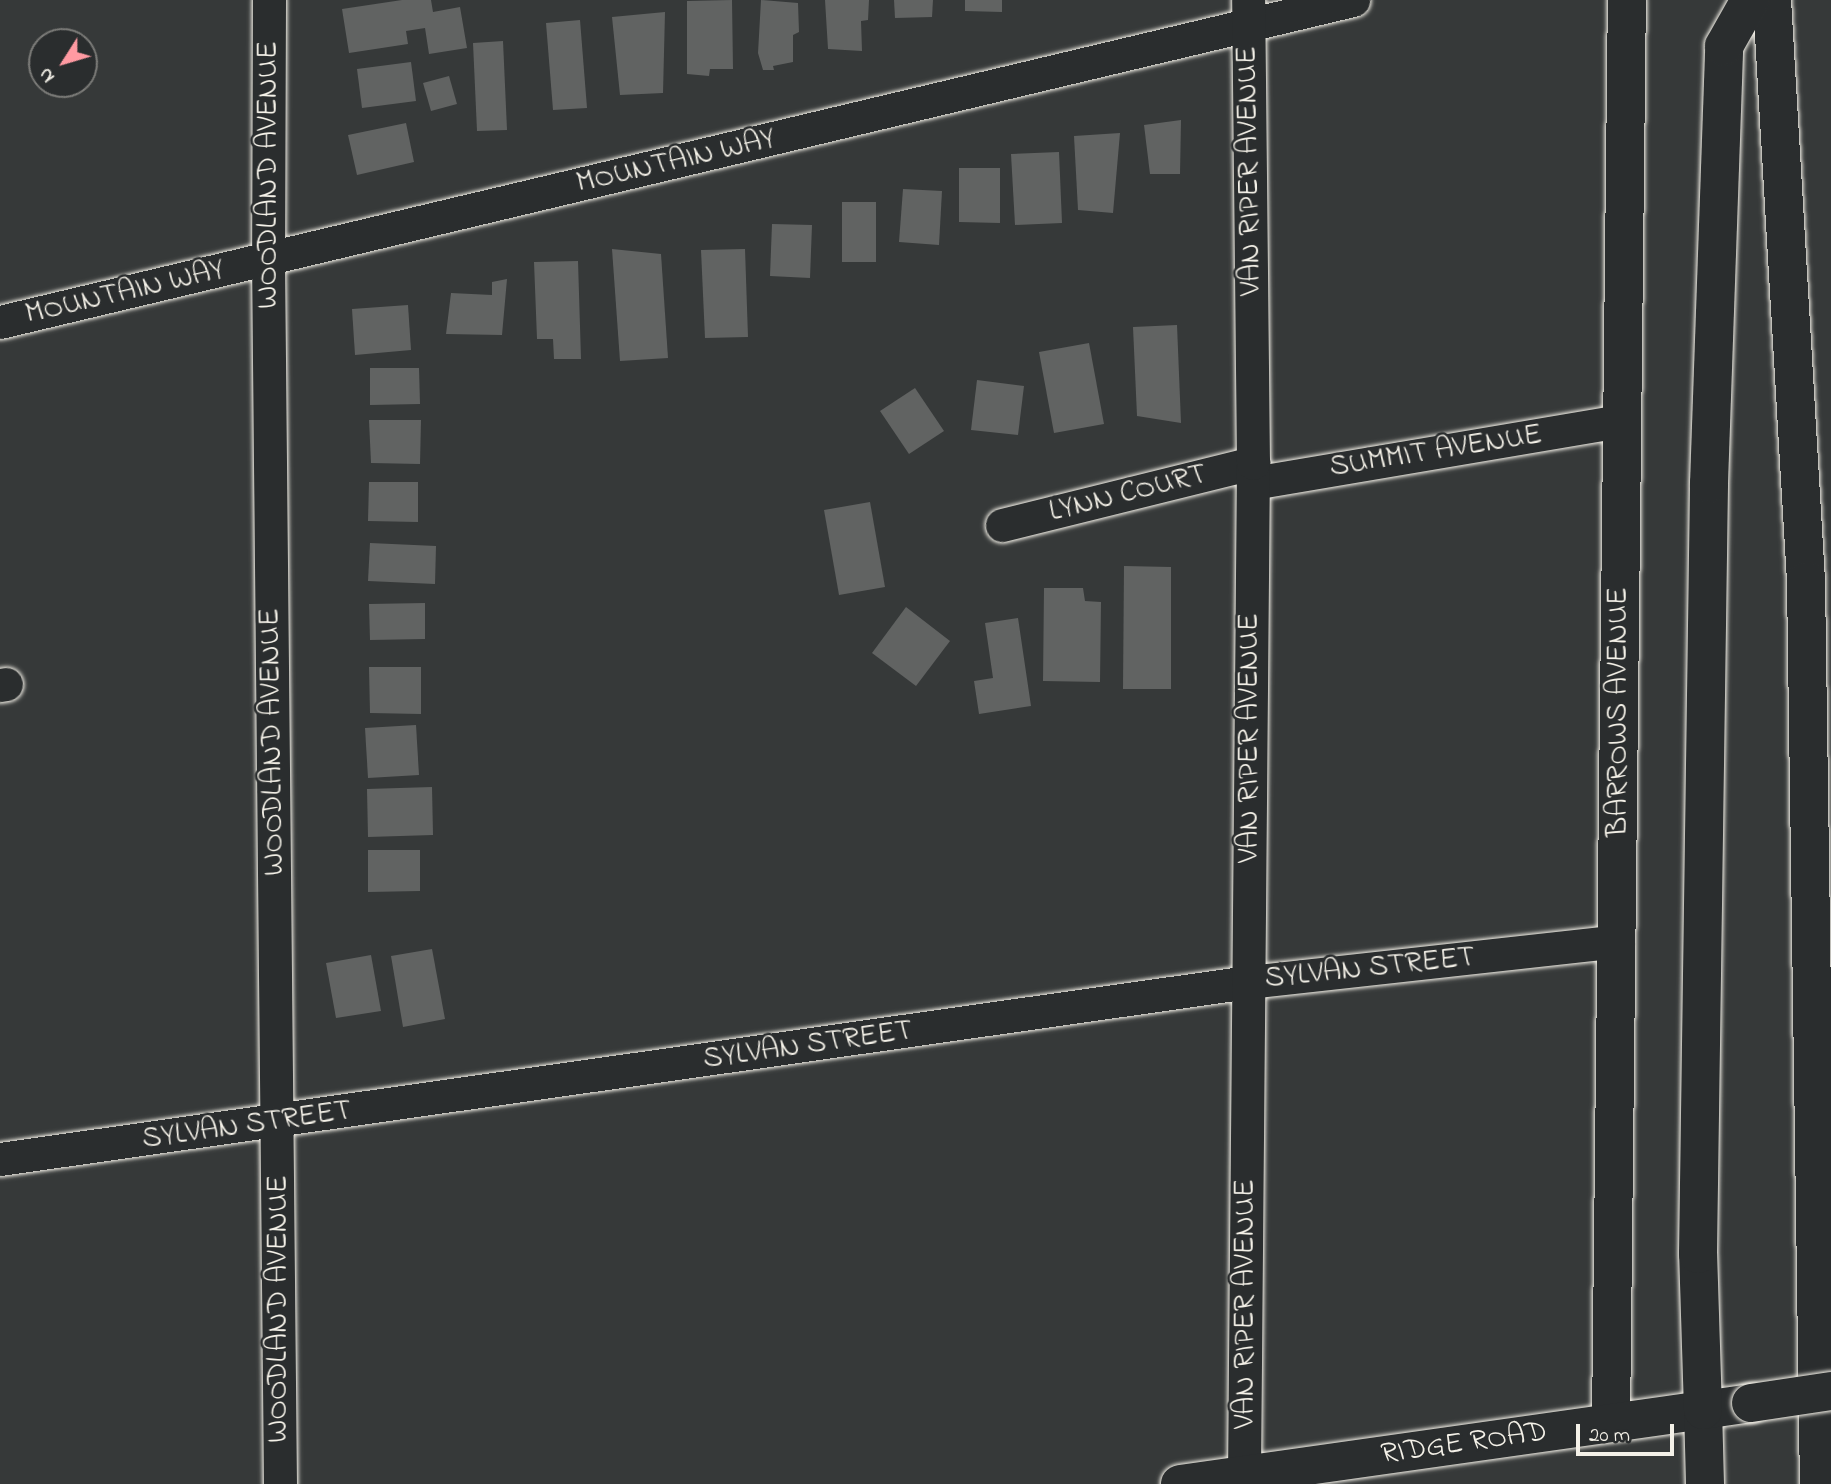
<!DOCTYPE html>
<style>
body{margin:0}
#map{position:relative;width:1831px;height:1484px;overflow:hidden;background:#363939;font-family:"Indie Flower",sans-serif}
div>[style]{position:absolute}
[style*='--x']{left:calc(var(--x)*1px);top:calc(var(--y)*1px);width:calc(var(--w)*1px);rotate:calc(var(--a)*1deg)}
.building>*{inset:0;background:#616362}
.roads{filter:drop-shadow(0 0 2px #f4f1e8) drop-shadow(0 0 2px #f4f1e8)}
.street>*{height:33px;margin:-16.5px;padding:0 16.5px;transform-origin:16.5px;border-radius:16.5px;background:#2a2d2e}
.secondary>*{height:38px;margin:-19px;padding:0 19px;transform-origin:19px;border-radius:19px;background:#2a2d2e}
.primary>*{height:38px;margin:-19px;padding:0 19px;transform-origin:19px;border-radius:19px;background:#2a2d2e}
.highway>*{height:38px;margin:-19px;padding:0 19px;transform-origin:19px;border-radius:19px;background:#2a2d2e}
.bridges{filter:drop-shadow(0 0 2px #f4f1e8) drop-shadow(0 0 2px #f4f1e8)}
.primary-bridge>*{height:38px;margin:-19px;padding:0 19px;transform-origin:19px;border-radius:19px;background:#2a2d2e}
span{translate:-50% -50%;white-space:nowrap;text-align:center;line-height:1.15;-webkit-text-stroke:5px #2a2d2e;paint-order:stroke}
.street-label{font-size:30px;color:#f4f1e8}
.north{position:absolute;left:28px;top:28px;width:70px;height:70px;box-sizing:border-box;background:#2a2d2e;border:2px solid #7b7b78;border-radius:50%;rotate:233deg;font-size:19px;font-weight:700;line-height:28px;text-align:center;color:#f4f1e8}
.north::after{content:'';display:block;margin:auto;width:24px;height:32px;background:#ff9aa2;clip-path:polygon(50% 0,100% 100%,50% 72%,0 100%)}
.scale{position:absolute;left:1576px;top:1424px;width:98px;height:32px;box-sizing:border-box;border:4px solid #f4f1e8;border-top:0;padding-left:9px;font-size:21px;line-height:24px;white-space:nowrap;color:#f4f1e8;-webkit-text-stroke:5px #2a2d2e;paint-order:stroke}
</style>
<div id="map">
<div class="building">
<div style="clip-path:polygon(402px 0,431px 0,433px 12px,460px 7px,467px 48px,429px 54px,425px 28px,406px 31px,408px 44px,349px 53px,342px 9px)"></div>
<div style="clip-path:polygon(732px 0,733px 69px,710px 69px,709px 76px,687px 74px,687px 1px)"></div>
<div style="clip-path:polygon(761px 0,798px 3px,799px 32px,793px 35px,793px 62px,773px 66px,774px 70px,763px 70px,758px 53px)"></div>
<div style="clip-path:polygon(825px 0,869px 0,868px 20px,861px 21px,862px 51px,828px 49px)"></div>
<div style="clip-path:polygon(894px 0,933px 0,932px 17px,895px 18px)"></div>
<div style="clip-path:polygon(965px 0,1002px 0,1002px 12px,965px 11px)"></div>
<div style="clip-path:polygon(665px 12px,663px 93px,620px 95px,612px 17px)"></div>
<div style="clip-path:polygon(580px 20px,587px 108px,553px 110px,546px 23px)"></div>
<div style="clip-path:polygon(503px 41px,507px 130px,477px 131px,473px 43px)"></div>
<div style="clip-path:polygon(411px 62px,416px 101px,362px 108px,357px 69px)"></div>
<div style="clip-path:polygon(449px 76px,457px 104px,431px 111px,423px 83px)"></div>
<div style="clip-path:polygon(1181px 120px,1180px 174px,1150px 174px,1144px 125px)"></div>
<div style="clip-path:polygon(406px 123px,414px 162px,357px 175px,348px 135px)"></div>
<div style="clip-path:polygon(1120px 133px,1113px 213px,1078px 210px,1074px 136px)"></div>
<div style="clip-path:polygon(1059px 152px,1062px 223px,1015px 225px,1011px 154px)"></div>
<div style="clip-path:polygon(959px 168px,1000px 168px,1000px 223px,959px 222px)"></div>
<div style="clip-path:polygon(903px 189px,942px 191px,939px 245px,899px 242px)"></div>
<div style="clip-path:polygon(842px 202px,876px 202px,876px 262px,842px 262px)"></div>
<div style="clip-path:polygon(772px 224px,812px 225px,810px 278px,770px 276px)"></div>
<div style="clip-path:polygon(612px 249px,661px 254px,668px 358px,620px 361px)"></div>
<div style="clip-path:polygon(745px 249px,748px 337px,705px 338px,701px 250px)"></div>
<div style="clip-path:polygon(578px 261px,581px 359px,554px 359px,553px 339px,537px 339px,534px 262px)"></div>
<div style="clip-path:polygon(507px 279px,502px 335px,446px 334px,451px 293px,492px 295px,492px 282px)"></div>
<div style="clip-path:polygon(408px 305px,411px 350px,355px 355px,352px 309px)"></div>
<div style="clip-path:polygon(1177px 325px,1181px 423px,1137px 416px,1133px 327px)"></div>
<div style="clip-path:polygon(1089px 343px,1104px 424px,1054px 433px,1039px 352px)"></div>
<div style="clip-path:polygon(370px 368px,419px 368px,420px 404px,370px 405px)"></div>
<div style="clip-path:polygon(977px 380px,1024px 386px,1018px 435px,971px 430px)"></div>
<div style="clip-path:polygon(915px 388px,944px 431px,909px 454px,880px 411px)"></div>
<div style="clip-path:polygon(369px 420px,421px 420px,420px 464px,371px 463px)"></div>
<div style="clip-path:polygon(369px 482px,418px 482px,418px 522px,368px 521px)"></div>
<div style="clip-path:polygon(870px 502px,885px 587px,839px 595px,824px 510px)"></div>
<div style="clip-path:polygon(370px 543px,436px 546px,435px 584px,368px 581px)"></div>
<div style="clip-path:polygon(1124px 566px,1171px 567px,1171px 689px,1123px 689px)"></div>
<div style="clip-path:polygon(1044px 588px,1083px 588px,1085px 601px,1101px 602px,1100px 682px,1043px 681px)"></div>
<div style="clip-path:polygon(425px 603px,425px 639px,370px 640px,369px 604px)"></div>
<div style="clip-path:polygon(906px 607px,950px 641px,916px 686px,872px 653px)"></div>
<div style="clip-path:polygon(1018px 618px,1031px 706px,979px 714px,974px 681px,993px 678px,985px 623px)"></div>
<div style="clip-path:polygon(369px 667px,421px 667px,421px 714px,370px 713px)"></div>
<div style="clip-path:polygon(416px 725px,419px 775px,368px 778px,365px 728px)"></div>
<div style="clip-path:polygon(432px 787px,433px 835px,368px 837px,367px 789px)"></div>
<div style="clip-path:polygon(368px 850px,420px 850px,420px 891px,368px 892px)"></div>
<div style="clip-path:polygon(432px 949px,445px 1019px,403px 1027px,391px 956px)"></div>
<div style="clip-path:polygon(371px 955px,381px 1011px,336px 1018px,326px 963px)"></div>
</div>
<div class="roads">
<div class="street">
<div style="--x:269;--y:0;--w:258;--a:90.2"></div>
<div style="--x:268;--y:258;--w:1226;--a:89.44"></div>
<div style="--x:0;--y:322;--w:1391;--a:-13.39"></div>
<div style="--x:1253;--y:483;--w:372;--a:-9.6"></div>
<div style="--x:1002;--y:525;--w:259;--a:-13.9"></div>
<div style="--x:0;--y:685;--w:6;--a:-9"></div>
<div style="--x:0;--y:1159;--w:1260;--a:-8.07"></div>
<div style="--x:1248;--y:982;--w:372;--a:-6.3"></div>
<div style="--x:1244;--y:1475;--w:1012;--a:-89.49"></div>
<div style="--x:1253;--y:463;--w:463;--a:-90.6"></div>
</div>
<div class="secondary">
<div style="--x:1611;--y:1423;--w:1423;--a:-89.36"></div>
<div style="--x:1180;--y:1484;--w:528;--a:-8.05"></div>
</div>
<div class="primary">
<div style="--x:1705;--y:1484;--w:74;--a:-91.5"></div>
<div style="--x:1703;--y:1410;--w:49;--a:-8.3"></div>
</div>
<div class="highway">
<div style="--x:1772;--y:0;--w:582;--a:86.65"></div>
<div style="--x:1806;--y:581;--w:903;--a:89.18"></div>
<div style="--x:1703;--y:1410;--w:156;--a:-91.8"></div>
<div style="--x:1698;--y:1254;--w:771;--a:-89.18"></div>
<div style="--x:1709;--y:483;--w:437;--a:-88"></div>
<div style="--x:1724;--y:46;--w:53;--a:-60.5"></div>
</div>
</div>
<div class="bridges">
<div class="primary-bridge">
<div style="--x:1751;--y:1403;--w:81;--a:-8.5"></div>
</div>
</div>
<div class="street-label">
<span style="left:676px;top:162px;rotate:-13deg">MOUNTAIN WAY</span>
<span style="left:1250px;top:171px;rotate:-91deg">VAN RIPER AVENUE</span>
<span style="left:269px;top:175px;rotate:-90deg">WOODLAND AVENUE</span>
<span style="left:125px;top:293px;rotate:-13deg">MOUNTAIN WAY</span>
<span style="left:1436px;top:452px;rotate:-9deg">SUMMIT AVENUE</span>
<span style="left:1128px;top:494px;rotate:-14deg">LYNN COURT</span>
<span style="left:1619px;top:712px;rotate:-90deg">BARROWS AVENUE</span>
<span style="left:1250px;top:738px;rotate:-90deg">VAN RIPER AVENUE</span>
<span style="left:273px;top:742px;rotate:-91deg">WOODLAND AVENUE</span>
<span style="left:1370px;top:969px;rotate:-6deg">SYLVAN STREET</span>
<span style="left:808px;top:1046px;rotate:-8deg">SYLVAN STREET</span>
<span style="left:247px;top:1126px;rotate:-8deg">SYLVAN STREET</span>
<span style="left:1246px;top:1304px;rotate:-90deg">VAN RIPER AVENUE</span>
<span style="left:279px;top:1309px;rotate:-90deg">WOODLAND AVENUE</span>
<span style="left:1464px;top:1444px;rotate:-8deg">RIDGE ROAD</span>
</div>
<div class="north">N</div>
<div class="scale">20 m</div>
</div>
